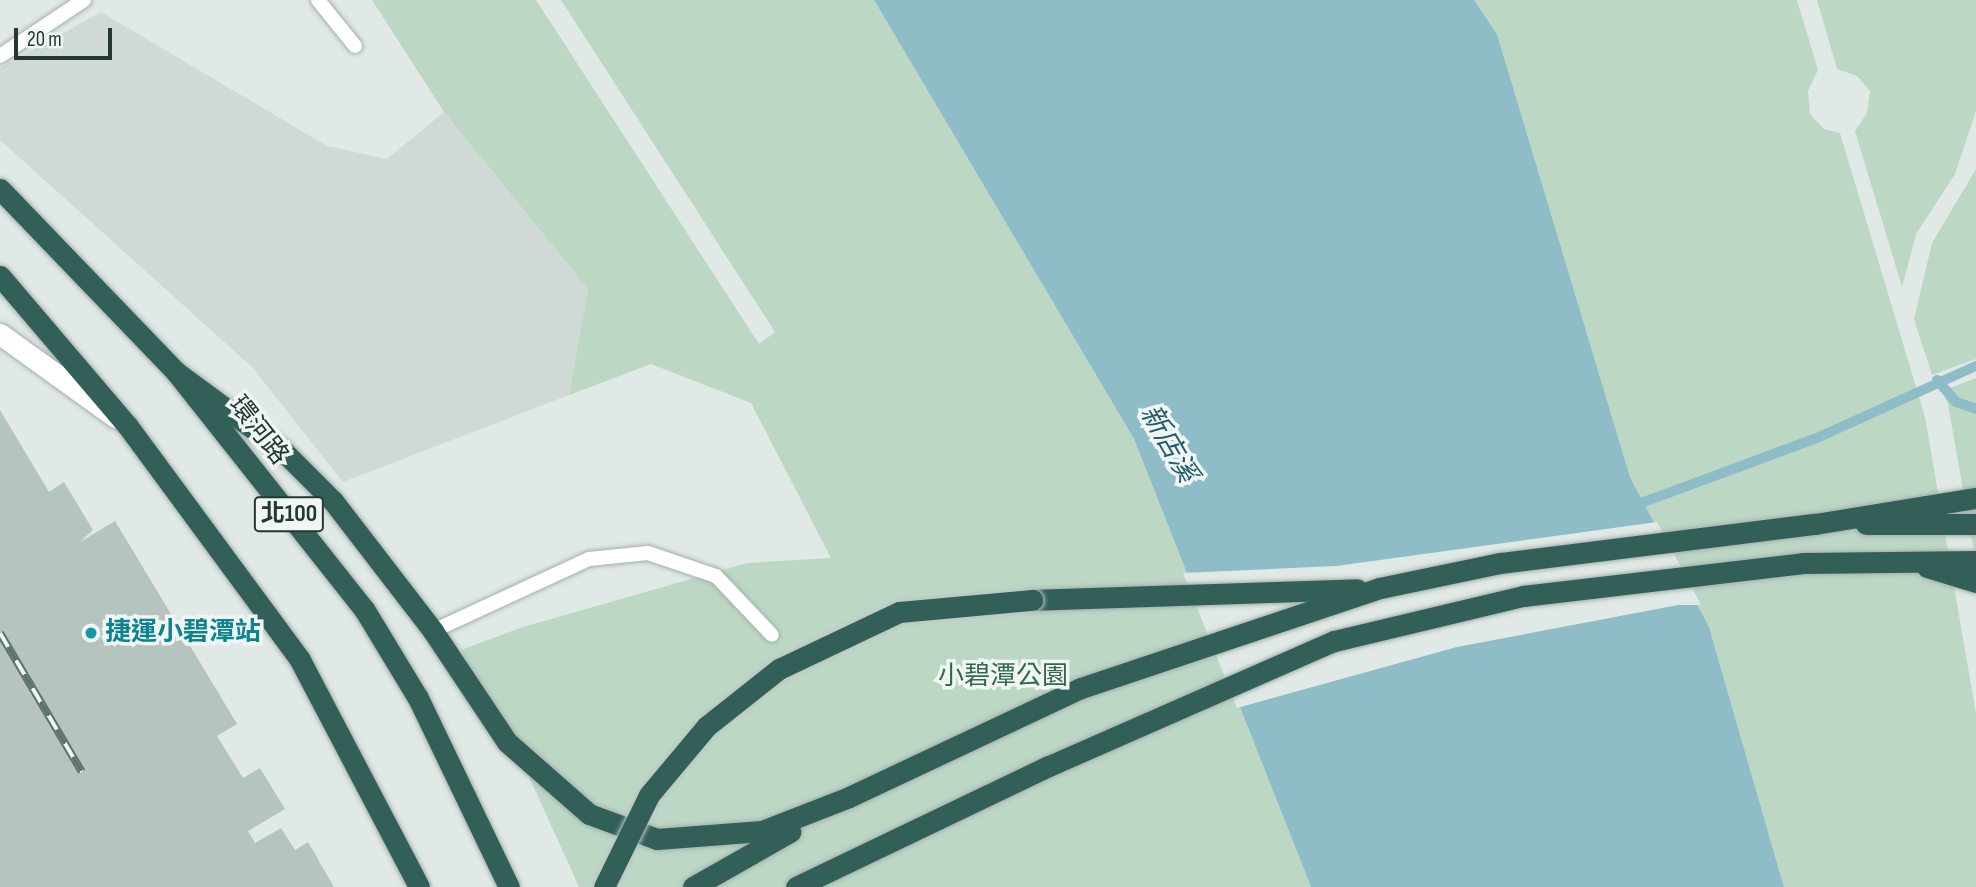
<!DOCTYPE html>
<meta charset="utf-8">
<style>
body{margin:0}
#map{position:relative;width:1976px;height:887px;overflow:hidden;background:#e0e9e6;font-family:"Sofia Sans Condensed","Noto Sans TC",sans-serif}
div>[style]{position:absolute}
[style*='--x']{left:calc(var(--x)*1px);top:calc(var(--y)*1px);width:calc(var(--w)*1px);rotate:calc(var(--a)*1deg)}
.built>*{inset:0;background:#cfd9d5}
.green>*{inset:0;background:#bcd8c5}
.water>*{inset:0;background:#8ebdc8}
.pier>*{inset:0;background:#e0e9e6}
.stream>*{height:10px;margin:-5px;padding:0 5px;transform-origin:5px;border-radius:5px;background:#8ebdc8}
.building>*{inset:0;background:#b6c4bf}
.roads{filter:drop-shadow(0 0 2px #a4b0ad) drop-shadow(0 0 2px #a4b0ad)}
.lane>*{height:14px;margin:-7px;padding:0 7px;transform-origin:7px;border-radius:7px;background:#fff}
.street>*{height:21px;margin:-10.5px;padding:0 10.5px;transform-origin:10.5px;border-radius:10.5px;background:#fff}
.highway>*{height:21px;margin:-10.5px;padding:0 10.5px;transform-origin:10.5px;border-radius:10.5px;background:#326059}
.rail>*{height:8px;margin-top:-4px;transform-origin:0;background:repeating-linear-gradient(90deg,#f0f6f4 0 16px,#5d736f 0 32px);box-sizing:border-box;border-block:2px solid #5d736f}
.bridges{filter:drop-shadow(0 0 2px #bdc3c2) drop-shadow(0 0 2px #bdc3c2)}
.highway-bridge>*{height:21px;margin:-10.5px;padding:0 10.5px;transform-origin:10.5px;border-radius:10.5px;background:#326059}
.dots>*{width:19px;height:19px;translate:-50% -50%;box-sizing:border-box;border:4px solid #f0f6f4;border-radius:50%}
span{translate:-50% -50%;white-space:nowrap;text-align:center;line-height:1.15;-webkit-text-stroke:7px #f0f6f4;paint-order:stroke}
.shield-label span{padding:2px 5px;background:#f0f6f4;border:2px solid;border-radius:5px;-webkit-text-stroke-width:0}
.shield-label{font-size:24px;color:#233833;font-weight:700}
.street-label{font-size:26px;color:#233833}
.culture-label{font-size:26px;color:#0d838f;font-weight:700}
.left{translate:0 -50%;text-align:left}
.park-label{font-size:26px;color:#326a4a}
.water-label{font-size:28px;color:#245d6c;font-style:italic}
.scale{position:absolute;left:14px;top:28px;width:98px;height:32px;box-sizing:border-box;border:4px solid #233833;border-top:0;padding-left:9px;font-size:21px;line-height:24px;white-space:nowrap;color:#233833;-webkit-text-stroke:5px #f0f6f4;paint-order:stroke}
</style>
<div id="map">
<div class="built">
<div style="clip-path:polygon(101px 12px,327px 146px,387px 159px,444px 112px,588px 289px,569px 395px,343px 482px,252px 367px,0 140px,0 68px)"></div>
</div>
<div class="green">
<div style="clip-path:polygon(372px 0,536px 0,759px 344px,775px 332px,561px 0,874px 0,1134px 439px,1311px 887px,579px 887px,531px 781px,461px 650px,523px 627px,747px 563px,831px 558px,751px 403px,651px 364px,569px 395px,588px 289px,444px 112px)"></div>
<div style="clip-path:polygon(1474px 0,1797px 0,1818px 70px,1808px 91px,1810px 114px,1824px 129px,1840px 133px,1925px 417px,1976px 714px,1976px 887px,1784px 887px,1709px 627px,1630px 477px,1497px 34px)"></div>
<div style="clip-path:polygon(1817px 0,1976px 0,1976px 111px,1955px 174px,1916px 234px,1902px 287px,1855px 131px,1867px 113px,1870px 91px,1857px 76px,1837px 69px)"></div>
<div style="clip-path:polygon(1976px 169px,1976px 359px,1932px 375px,1914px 319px,1932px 243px)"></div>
<div style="clip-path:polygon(1976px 378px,1976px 562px,1948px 405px,1942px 391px)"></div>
</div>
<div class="water">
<div style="clip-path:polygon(874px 0,1474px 0,1497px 34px,1630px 477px,1709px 627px,1784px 887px,1311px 887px,1134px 439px)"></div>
</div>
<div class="pier">
<div style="clip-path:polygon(1657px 522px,1701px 605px,1678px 605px,1457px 647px,1237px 708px,1183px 573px,1336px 566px)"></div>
</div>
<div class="stream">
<div style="--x:1937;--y:380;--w:29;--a:49"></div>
<div style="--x:1956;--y:402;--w:21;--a:19"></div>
<div style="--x:1633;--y:506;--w:196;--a:-20.3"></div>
<div style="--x:1817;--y:438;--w:175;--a:-24.4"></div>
</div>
<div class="building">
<div style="clip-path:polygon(0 410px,49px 492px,64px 482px,93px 530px,80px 542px,115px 521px,237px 724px,217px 736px,243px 778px,260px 768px,285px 809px,248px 831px,255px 843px,281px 828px,295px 850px,308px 842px,334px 887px,0 887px)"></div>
</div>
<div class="roads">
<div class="lane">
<div style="--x:318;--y:0;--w:59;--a:51.2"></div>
<div style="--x:0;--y:56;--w:101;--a:-33.7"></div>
<div style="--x:433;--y:631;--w:172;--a:-24.8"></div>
<div style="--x:589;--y:559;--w:59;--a:-5.8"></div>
<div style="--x:648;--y:553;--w:72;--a:18.7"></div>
<div style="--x:716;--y:576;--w:81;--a:46.5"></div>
</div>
<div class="street">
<div style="--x:0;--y:334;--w:142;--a:35.8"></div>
</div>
<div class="highway">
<div style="--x:0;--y:189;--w:254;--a:46.1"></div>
<div style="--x:176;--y:372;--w:303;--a:51.6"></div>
<div style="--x:364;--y:609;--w:104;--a:58.8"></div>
<div style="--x:418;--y:698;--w:210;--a:64.3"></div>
<div style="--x:0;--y:276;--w:196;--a:49.6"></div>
<div style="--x:127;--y:425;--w:292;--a:53.6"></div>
<div style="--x:300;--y:660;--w:256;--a:62.3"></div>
<div style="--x:176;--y:372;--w:130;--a:36.3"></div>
<div style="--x:281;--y:449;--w:74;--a:45"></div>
<div style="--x:333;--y:501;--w:164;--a:52.4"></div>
<div style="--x:433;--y:631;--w:133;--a:56.3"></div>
<div style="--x:507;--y:742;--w:109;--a:41.3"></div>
<div style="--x:589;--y:814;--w:72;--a:20.2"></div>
<div style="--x:657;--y:839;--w:105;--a:-4.4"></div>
<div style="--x:762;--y:831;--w:93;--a:-21.3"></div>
<div style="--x:849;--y:797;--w:256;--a:-25.2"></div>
<div style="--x:1081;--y:688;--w:315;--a:-18.5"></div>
<div style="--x:1380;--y:588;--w:123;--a:-11.8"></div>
<div style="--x:1500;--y:563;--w:317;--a:-7.1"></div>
<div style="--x:1815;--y:524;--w:163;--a:-9.2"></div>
<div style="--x:1866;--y:524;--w:110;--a:0"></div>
<div style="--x:1927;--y:567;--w:51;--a:17"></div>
<div style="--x:1032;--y:600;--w:325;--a:-1.9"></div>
<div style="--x:693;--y:887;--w:112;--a:-29.6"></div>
<div style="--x:796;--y:887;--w:280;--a:-25.6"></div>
<div style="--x:1049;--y:766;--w:311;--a:-23.7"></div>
<div style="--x:1334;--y:641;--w:194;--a:-13.4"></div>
<div style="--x:1523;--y:596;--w:282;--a:-6.7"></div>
<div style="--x:1803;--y:563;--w:173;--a:-0.7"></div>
</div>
</div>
<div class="rail">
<div style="--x:0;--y:633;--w:161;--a:59.5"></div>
</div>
<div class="bridges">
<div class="highway-bridge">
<div style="--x:604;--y:887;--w:102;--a:-63.9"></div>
<div style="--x:649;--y:795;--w:90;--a:-50"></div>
<div style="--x:707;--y:726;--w:92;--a:-38.4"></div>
<div style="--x:779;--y:669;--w:133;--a:-25.4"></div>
<div style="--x:899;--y:612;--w:134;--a:-5.2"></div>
</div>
</div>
<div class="dots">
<div style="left:91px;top:633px;background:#0f9aa8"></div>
</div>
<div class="shield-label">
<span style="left:289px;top:514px">北100</span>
</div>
<div class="street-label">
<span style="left:258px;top:431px;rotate:52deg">環河路</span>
</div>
<div class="culture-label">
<span class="left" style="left:105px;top:633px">捷運小碧潭站</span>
</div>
<div class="park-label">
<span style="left:1003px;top:677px">小碧潭公園</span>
</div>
<div class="water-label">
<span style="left:1168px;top:444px;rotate:60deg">新店溪</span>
</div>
<div class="scale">20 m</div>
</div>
